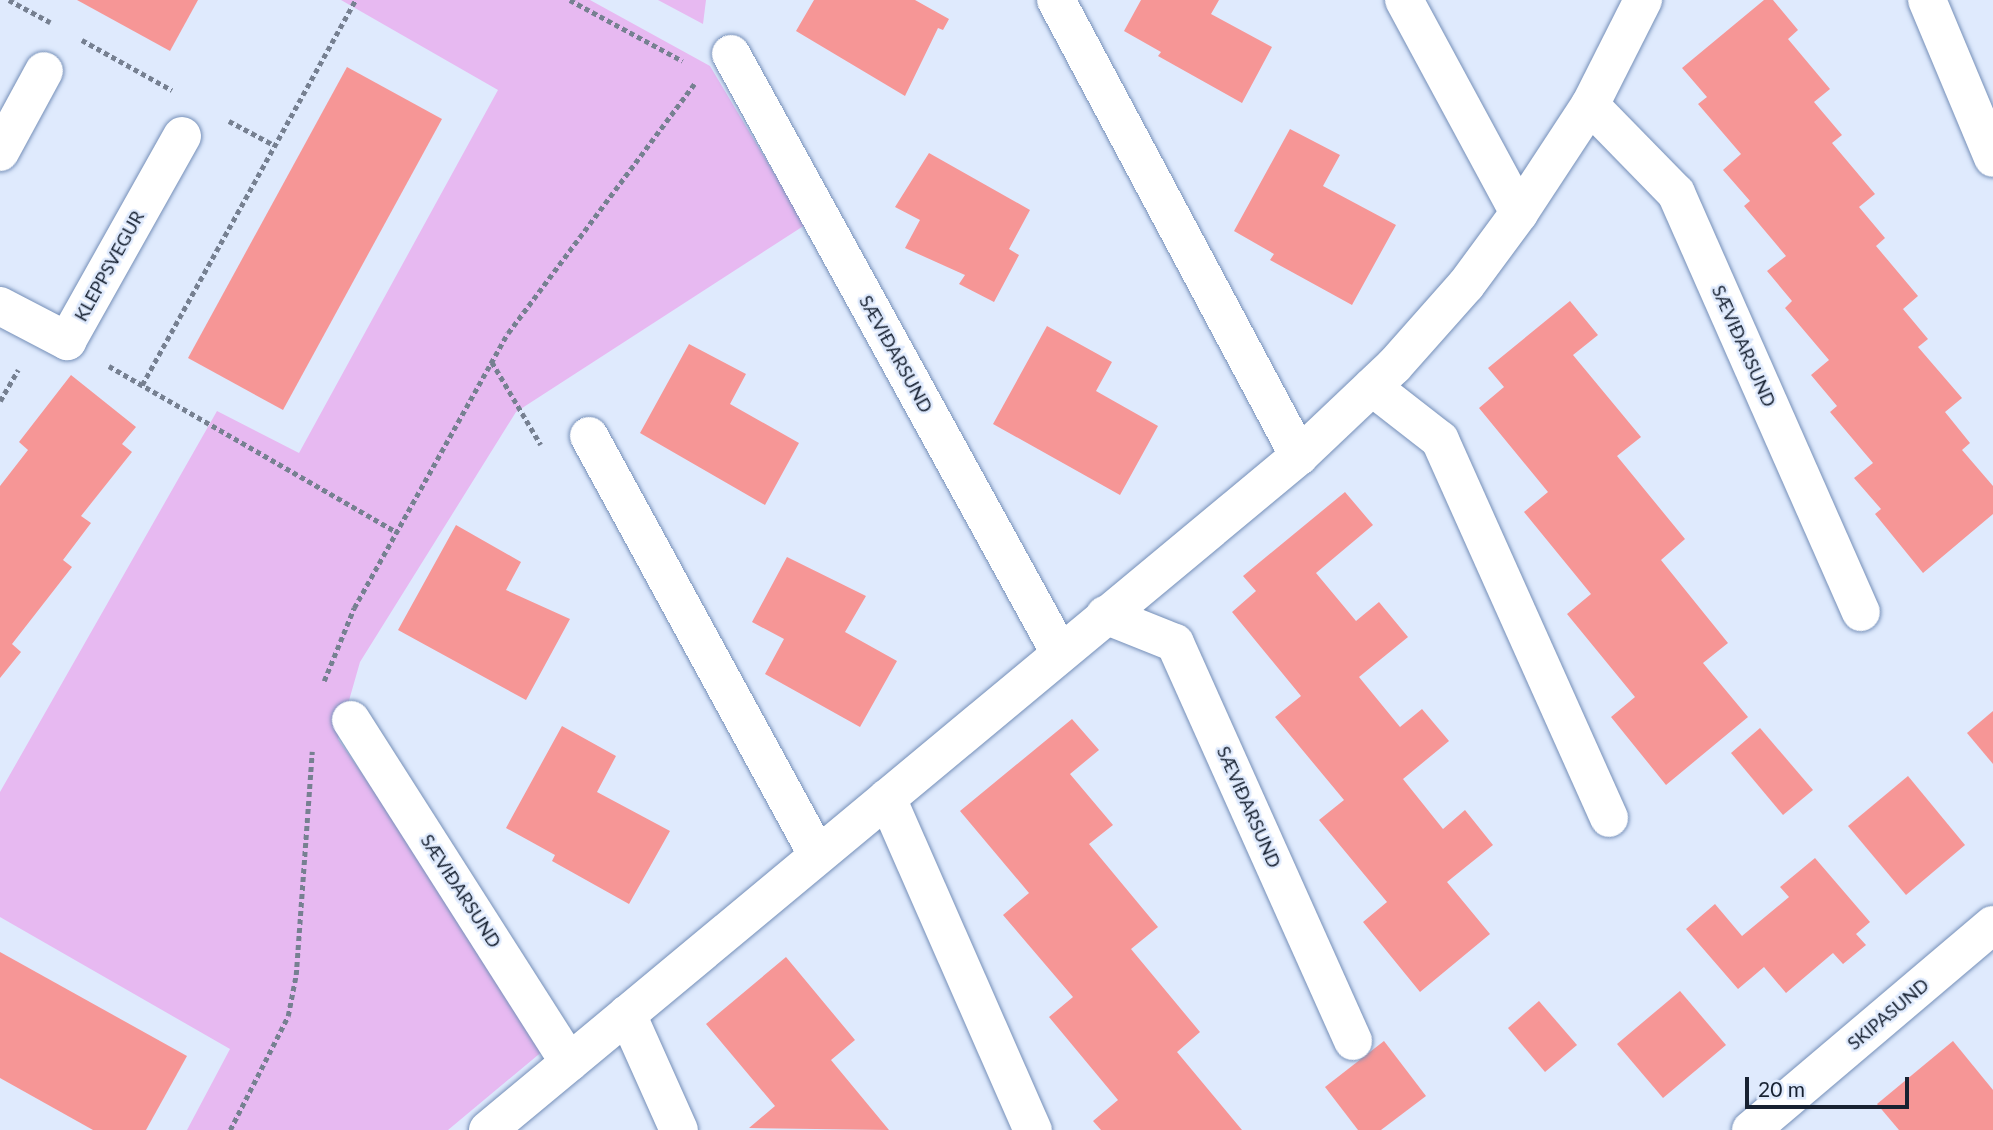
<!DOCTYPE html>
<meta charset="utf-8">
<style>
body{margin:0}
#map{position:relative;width:1993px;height:1130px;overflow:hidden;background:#dfeafd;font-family:Lato,sans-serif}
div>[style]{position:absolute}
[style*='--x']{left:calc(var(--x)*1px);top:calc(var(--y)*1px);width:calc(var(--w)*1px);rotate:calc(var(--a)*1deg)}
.green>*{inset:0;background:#e7b9f1}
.building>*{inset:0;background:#f69696}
.path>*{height:4.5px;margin-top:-2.25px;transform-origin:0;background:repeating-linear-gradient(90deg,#768091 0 5px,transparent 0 8.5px)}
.roads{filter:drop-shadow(0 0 2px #758fb8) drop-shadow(0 0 2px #758fb8)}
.minor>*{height:38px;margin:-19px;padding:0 19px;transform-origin:19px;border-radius:19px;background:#fff}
span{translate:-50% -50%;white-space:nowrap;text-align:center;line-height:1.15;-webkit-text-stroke:5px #dfeafd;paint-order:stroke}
.street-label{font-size:18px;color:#172131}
.scale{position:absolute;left:1745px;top:1077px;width:164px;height:32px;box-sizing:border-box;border:4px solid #172131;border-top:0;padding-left:9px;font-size:21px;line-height:24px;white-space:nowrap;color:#172131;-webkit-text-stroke:5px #dfeafd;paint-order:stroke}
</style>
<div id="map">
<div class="green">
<div style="clip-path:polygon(341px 0,590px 0,710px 66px,805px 225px,516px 412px,360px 662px,338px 739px,550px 1045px,448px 1130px,187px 1130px,230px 1049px,0 917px,0 792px,217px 411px,299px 453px,498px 90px)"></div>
<div style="clip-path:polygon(658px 0,706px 0,703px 24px)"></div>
</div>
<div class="building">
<div style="clip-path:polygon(77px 0,198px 0,170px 51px)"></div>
<div style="clip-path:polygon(814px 0,915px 0,949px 19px,943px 30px,938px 28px,905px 96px,796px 31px)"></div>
<div style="clip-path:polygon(1141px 0,1219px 0,1211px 14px,1272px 47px,1242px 103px,1158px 56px,1161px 52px,1124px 31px)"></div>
<div style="clip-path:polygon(1764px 0,1773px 0,1798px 30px,1788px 39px,1830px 89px,1814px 102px,1842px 135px,1832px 143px,1875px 194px,1859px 207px,1885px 238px,1876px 246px,1918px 296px,1903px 309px,1928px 339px,1918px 347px,1962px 398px,1945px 412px,1970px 443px,1962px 450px,1993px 486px,1993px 514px,1923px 573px,1875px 514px,1881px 509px,1854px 478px,1873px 463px,1830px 412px,1837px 406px,1811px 375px,1829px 360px,1785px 308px,1792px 301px,1767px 271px,1786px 256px,1744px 206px,1750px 201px,1723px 170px,1741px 154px,1698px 104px,1707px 97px,1682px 68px)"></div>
<div style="clip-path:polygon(347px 67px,442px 119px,283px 410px,188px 358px)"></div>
<div style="clip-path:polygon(1290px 129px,1340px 155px,1323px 186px,1396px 225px,1352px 305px,1270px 260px,1274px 254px,1234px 231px)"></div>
<div style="clip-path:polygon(929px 153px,1030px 210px,1009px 249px,1019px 255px,994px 302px,959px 284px,965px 275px,905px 248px,920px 220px,895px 207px)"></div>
<div style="clip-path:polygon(1570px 301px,1598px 335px,1573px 355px,1641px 437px,1617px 456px,1685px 539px,1661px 560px,1728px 643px,1703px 663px,1748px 717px,1666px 785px,1611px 717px,1635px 697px,1567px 614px,1591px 594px,1524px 512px,1548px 492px,1479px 408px,1504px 387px,1488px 368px)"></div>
<div style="clip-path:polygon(1047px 326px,1112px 362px,1096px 391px,1158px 426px,1120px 495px,993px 424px)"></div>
<div style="clip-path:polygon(689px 344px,746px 374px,730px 404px,799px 443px,765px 505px,640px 433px)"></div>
<div style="clip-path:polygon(71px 375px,136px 427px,122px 444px,132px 452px,81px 516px,91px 523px,63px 560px,72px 567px,12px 644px,21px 652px,0 678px,0 486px,28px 450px,19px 442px)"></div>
<div style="clip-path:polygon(1345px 492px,1373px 525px,1316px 573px,1356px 621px,1379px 602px,1408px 637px,1359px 677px,1400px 727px,1422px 709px,1449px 741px,1403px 779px,1443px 829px,1465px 810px,1493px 845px,1447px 882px,1490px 934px,1420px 992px,1363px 922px,1387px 902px,1319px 820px,1344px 800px,1275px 717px,1301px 696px,1232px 612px,1256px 591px,1243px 576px)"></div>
<div style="clip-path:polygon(456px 525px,521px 562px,506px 590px,570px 619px,526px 700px,398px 630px)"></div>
<div style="clip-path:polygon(787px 557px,866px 596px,845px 632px,897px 661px,860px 727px,765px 674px,784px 639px,752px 622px)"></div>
<div style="clip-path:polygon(1993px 711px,1993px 764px,1967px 733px)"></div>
<div style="clip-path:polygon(1072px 719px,1099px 750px,1070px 774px,1113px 825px,1089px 844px,1158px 927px,1131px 949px,1200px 1032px,1177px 1052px,1242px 1130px,1101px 1130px,1093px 1121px,1118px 1100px,1049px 1017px,1073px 997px,1003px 915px,1029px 893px,960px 811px)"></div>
<div style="clip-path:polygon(562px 726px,616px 756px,597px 792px,670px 831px,629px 904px,552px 861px,555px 855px,506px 828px)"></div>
<div style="clip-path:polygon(1760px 728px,1813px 790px,1783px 815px,1731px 753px)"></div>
<div style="clip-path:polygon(1908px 776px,1965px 845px,1906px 895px,1848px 826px)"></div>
<div style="clip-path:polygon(1815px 858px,1870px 922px,1856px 934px,1866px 945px,1843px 964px,1833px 953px,1786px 993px,1764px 967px,1738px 989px,1686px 929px,1715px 904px,1742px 936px,1789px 897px,1780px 887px)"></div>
<div style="clip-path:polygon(0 952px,187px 1056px,146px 1130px,93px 1130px,0 1078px)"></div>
<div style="clip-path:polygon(786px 957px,855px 1040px,831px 1060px,889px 1130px,749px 1128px,775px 1106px,706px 1024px)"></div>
<div style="clip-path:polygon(1680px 991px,1726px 1045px,1663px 1098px,1617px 1044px)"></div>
<div style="clip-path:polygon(1539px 1001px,1577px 1045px,1545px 1072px,1508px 1028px)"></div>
<div style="clip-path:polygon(1384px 1041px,1426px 1096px,1381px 1130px,1358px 1130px,1325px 1087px)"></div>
<div style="clip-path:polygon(1953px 1041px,1993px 1090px,1993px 1130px,1899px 1130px,1877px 1104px)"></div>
</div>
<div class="path">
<div style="--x:9;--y:0;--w:47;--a:28.2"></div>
<div style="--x:570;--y:0;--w:128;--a:28.4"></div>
<div style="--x:82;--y:40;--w:103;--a:29.1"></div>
<div style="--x:229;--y:121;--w:51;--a:28.1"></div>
<div style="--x:492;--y:362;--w:96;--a:59.4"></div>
<div style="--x:109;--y:366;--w:332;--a:30"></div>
<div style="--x:142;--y:385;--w:440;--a:-61"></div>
<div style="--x:0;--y:401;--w:36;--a:-60"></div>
<div style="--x:324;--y:681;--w:79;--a:-67.7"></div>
<div style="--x:354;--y:608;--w:315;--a:-60.8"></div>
<div style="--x:508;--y:333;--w:311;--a:-53.2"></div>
<div style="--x:230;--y:1130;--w:128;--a:-63"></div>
<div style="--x:288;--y:1016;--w:42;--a:-79"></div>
<div style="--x:296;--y:975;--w:224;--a:-85.9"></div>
</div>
<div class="roads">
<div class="minor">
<div style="--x:1056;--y:0;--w:517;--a:61.95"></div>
<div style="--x:1404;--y:0;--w:242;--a:61.6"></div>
<div style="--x:1927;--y:0;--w:171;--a:67.3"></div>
<div style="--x:731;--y:54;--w:683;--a:61.22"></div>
<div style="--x:1590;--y:105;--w:123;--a:45.7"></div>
<div style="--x:1676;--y:193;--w:458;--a:66.2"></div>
<div style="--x:0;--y:152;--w:92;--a:-61.5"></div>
<div style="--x:0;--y:306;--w:76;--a:27.6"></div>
<div style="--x:67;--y:341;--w:235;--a:-60.7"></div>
<div style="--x:1372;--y:387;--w:86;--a:37.9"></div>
<div style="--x:1440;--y:440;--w:414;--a:65.9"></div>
<div style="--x:589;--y:436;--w:477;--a:61.4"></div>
<div style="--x:1105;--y:615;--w:75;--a:21.8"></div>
<div style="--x:1175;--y:643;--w:436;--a:65.9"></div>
<div style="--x:351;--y:720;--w:406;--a:57.5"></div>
<div style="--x:887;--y:798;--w:363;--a:66.3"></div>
<div style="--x:627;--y:1014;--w:127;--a:65.9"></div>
<div style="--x:488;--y:1130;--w:1055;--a:-39.73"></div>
<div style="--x:1299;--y:456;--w:131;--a:-43.5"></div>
<div style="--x:1394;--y:366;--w:108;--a:-48.4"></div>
<div style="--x:1466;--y:285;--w:89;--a:-53.6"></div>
<div style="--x:1519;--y:213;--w:129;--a:-56.7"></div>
<div style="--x:1590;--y:105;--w:118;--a:-63.2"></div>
<div style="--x:1751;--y:1130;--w:317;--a:-40.3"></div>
</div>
</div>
<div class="street-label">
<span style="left:109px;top:266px;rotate:-61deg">KLEPPSVEGUR</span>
<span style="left:1744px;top:346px;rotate:66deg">SÆVIÐARSUND</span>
<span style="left:896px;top:354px;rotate:61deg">SÆVIÐARSUND</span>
<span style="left:1249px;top:807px;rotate:66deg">SÆVIÐARSUND</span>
<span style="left:461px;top:891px;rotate:57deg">SÆVIÐARSUND</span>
<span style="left:1888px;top:1014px;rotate:-40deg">SKIPASUND</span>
</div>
<div class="scale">20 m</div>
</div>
